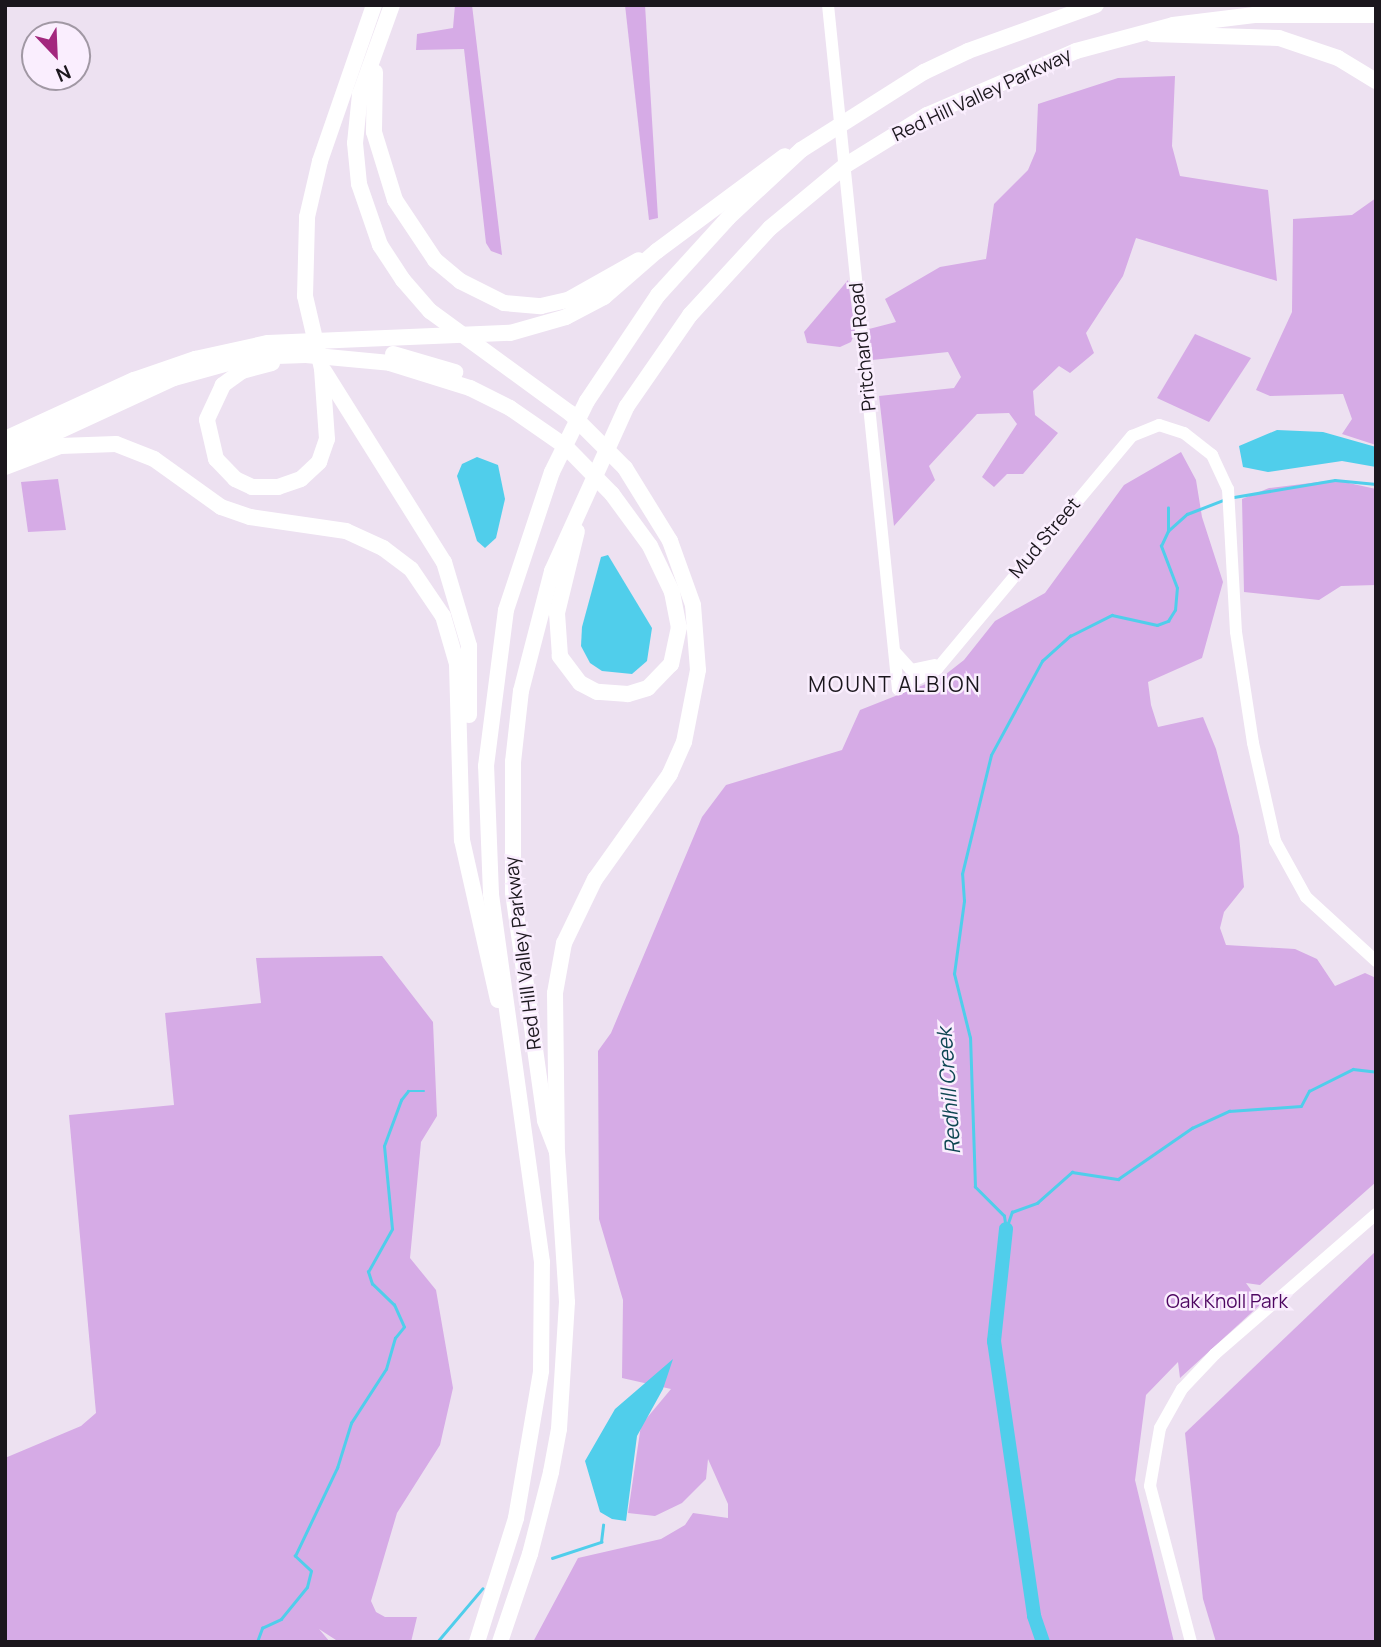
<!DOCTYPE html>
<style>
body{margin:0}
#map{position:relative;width:1381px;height:1647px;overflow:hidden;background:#ede1f1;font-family:Manrope,sans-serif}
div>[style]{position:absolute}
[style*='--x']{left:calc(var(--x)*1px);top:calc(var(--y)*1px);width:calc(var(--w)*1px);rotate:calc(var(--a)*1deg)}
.green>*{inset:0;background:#d6abe6}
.water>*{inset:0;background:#50ceeb}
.stream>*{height:2.5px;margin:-1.25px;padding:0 1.25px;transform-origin:1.25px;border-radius:1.25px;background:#50ceeb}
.river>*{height:14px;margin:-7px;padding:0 7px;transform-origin:7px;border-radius:7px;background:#50ceeb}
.secondary>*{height:12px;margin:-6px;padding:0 6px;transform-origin:6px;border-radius:6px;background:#fff}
.highway>*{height:16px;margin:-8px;padding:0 8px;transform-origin:8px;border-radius:8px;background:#fff}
span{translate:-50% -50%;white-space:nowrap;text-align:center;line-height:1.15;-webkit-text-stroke:5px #faeefe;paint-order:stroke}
.street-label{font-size:19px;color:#1b171d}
.park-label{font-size:19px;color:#4d0661}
.neighbourhood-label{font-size:21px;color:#1b171d;letter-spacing:2px}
.water-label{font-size:21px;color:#0f4753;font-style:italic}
.frame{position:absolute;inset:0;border:7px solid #1b171d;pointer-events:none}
.north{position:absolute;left:21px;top:21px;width:70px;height:70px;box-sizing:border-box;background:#faeefe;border:2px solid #a198a4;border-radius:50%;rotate:157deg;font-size:19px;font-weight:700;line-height:28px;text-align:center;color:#1b171d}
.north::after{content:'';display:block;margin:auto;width:24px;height:32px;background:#a3287e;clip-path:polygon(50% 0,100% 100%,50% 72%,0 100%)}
</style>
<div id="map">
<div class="green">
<div style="clip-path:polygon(455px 5px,472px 5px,502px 255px,491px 251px,486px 243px,464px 49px,416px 50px,417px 34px,453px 28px)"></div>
<div style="clip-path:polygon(625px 5px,645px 5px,658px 218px,649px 220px)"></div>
<div style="clip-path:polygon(1175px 76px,1172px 146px,1180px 176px,1268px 190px,1277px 281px,1136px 238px,1123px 276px,1086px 333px,1094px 353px,1070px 373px,1059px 366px,1033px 391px,1035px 415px,1058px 433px,1023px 474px,1007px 474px,994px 487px,982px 477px,1017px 424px,1009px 413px,977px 414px,929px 466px,935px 480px,894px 526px,879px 396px,954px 388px,961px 377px,948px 352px,872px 360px,869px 329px,896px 322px,885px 299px,940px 267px,986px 259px,994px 204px,1028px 170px,1036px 151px,1038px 104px,1118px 78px)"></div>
<div style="clip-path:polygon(1376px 198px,1376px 445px,1342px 434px,1352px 419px,1343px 394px,1270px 396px,1256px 390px,1292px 312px,1293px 219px,1352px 215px)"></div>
<div style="clip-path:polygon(848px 280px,855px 332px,851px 342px,840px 347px,807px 343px,804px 332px)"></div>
<div style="clip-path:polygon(1195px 334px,1251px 358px,1209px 422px,1157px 398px)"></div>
<div style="clip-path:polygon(1181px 452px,1196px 480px,1202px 517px,1223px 582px,1202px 658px,1148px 682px,1151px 705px,1158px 727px,1203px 717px,1216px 749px,1239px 836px,1244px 887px,1224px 912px,1220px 928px,1226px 945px,1295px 949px,1317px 959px,1335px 986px,1365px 973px,1376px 978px,1376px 1182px,1260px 1285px,1246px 1283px,1261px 1304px,1180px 1378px,1178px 1362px,1146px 1395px,1135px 1480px,1174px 1642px,533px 1642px,578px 1558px,661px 1539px,685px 1525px,693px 1513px,728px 1518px,728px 1504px,708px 1459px,706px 1479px,682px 1503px,655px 1516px,628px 1513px,641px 1425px,671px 1389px,622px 1378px,623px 1300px,599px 1219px,598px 1051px,611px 1033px,702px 817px,726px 785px,842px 750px,860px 710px,941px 678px,964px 660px,995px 621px,1045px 593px,1124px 485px)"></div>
<div style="clip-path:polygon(58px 479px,66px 530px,28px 532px,21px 482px)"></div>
<div style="clip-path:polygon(1335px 480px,1376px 489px,1376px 585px,1341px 586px,1319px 600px,1244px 592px,1242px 499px,1269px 488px)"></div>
<div style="clip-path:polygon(382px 956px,433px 1022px,437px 1116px,421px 1142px,410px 1258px,436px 1290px,453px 1388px,440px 1445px,397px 1513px,371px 1601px,376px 1612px,385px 1617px,417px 1617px,411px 1642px,339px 1642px,319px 1629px,330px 1642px,5px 1642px,5px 1458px,81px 1426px,96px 1413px,69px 1115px,174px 1105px,165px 1013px,261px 1003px,256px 958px)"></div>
<div style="clip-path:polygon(1376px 1251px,1376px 1642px,1216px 1642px,1203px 1599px,1185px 1433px)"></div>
</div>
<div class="water">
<div style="clip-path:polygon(1277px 430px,1323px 432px,1376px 447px,1376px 467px,1342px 461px,1268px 472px,1243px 467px,1239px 446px)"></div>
<div style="clip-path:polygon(477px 457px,498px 465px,505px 499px,496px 538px,485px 548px,477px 541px,457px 476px,462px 464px)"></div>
<div style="clip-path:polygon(608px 555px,652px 628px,647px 661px,632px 674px,602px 671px,590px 663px,581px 646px,582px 627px,601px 557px)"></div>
<div style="clip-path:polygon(673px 1359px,663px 1389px,637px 1436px,626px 1521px,612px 1519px,600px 1512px,585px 1461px,615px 1409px)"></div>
</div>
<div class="stream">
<div style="--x:1234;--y:497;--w:102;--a:-9.6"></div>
<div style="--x:1335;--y:480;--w:41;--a:5.6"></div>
<div style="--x:1168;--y:531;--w:23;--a:-90"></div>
<div style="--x:1006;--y:1229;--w:13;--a:-99"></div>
<div style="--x:1004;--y:1216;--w:41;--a:-135"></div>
<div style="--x:975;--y:1187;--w:149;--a:-91.9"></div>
<div style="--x:970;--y:1038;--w:66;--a:-104"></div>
<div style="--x:954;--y:974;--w:74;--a:-82.2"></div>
<div style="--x:964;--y:901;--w:27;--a:-94"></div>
<div style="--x:962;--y:874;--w:122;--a:-76.3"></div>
<div style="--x:991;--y:755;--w:107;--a:-61.5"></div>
<div style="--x:1042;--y:661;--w:38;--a:-42"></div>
<div style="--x:1070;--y:636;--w:47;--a:-26.6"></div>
<div style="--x:1112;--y:615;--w:46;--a:12.5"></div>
<div style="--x:1157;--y:625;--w:12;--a:-20"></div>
<div style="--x:1168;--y:621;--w:13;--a:-58"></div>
<div style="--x:1175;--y:610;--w:22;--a:-85"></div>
<div style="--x:1177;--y:588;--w:45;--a:-110.9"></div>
<div style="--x:1161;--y:546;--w:17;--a:-65"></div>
<div style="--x:1168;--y:531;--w:25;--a:-42"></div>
<div style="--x:1187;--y:514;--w:40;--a:-21"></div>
<div style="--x:1006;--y:1229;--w:18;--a:-71"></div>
<div style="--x:1012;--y:1212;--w:27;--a:-20"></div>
<div style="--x:1037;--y:1203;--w:47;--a:-41.5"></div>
<div style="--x:1072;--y:1172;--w:47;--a:8.7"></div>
<div style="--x:1118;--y:1179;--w:90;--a:-34.6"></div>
<div style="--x:1192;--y:1128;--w:41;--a:-24.7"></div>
<div style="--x:1229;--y:1111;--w:72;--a:-4"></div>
<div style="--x:1301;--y:1106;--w:17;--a:-62"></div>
<div style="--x:1309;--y:1091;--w:49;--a:-26.6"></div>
<div style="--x:1353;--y:1069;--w:23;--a:7"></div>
<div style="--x:552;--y:1558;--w:52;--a:-18.1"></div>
<div style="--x:601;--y:1542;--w:17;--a:-83"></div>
<div style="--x:257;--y:1642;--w:15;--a:-70"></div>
<div style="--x:262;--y:1628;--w:21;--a:-25"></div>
<div style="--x:281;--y:1619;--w:41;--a:-50.9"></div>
<div style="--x:307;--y:1587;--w:16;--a:-76"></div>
<div style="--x:311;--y:1571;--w:22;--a:-137"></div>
<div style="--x:295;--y:1556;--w:98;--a:-64.5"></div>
<div style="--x:337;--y:1468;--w:47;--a:-72.7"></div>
<div style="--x:351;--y:1423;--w:64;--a:-57.1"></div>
<div style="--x:386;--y:1369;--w:32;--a:-74"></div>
<div style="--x:395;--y:1338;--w:14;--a:-51"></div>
<div style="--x:404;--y:1327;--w:24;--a:-114"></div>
<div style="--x:394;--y:1305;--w:30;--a:-136"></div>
<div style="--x:372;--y:1284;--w:13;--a:-108"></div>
<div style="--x:368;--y:1272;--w:49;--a:-60.8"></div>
<div style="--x:392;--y:1229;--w:83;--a:-95.5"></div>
<div style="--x:384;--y:1146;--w:49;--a:-69.7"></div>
<div style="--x:401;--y:1100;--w:11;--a:-52"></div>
<div style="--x:408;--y:1091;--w:16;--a:0"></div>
<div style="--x:437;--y:1642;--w:70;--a:-49.7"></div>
</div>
<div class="river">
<div style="--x:1006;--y:1229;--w:113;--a:96.1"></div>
<div style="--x:994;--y:1341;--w:278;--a:81.7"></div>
<div style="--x:1034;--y:1616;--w:28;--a:71"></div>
</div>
<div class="secondary">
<div style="--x:828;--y:5;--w:688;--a:84.16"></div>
<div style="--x:898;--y:689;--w:44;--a:-27.1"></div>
<div style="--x:937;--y:669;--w:304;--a:-50.1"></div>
<div style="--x:1132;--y:436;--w:29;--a:-22"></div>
<div style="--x:1159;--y:425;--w:26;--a:18"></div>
<div style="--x:1184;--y:433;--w:36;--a:38"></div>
<div style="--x:1212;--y:455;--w:38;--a:65"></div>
<div style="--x:1228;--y:489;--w:143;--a:86.8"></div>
<div style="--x:1236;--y:632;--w:112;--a:81.3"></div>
<div style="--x:1253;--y:743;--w:100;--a:77.3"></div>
<div style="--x:1275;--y:841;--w:64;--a:61"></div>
<div style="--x:1306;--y:897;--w:95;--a:42.4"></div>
<div style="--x:895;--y:652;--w:24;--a:48"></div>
<div style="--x:911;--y:670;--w:24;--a:-12"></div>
<div style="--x:1191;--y:1642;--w:161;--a:-104.7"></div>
<div style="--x:1150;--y:1486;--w:59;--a:-80.2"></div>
<div style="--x:1160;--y:1428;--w:45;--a:-60.6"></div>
<div style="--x:1182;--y:1389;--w:48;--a:-46.7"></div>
<div style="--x:1215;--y:1354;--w:213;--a:-41"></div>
</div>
<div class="highway">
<div style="--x:392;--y:5;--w:95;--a:109.8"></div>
<div style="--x:360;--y:94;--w:49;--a:95.8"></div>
<div style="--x:355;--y:143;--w:41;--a:84.4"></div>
<div style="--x:359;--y:184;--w:65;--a:71"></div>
<div style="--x:380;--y:245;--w:42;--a:56.7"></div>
<div style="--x:403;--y:280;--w:41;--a:48.9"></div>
<div style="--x:430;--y:311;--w:173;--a:36.1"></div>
<div style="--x:570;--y:413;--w:78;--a:45"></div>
<div style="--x:625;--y:468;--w:86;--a:58.3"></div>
<div style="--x:670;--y:541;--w:68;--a:70.2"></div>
<div style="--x:693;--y:605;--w:65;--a:85.6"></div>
<div style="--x:698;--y:670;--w:73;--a:101"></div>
<div style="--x:684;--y:742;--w:35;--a:114"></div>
<div style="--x:670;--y:774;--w:129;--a:125.5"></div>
<div style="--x:595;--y:879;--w:71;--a:115.8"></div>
<div style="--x:564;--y:943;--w:51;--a:100.2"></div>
<div style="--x:555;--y:993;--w:159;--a:89.3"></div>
<div style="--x:1152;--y:34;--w:127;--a:1.8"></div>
<div style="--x:1279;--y:38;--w:62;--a:18.7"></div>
<div style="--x:1338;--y:58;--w:44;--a:31.2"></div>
<div style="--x:375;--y:72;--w:60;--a:91"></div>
<div style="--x:374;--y:132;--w:71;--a:72.8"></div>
<div style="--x:395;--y:200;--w:72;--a:56.3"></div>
<div style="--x:435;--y:260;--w:33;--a:40"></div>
<div style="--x:460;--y:281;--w:49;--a:26.6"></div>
<div style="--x:504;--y:303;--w:37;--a:5"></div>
<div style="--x:541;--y:306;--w:28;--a:-13"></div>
<div style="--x:568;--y:300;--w:81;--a:-29.4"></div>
<div style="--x:393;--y:354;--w:65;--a:16.2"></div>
<div style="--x:272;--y:363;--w:31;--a:165"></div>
<div style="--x:242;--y:371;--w:24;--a:144"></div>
<div style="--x:223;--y:385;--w:38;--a:115"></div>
<div style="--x:207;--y:420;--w:40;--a:77"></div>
<div style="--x:216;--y:459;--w:28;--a:46"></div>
<div style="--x:235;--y:479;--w:19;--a:25"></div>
<div style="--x:252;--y:487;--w:26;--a:0"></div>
<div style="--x:278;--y:487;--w:24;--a:-19"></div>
<div style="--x:301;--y:479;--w:25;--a:-43"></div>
<div style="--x:319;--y:462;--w:24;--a:-71"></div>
<div style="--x:327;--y:439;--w:70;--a:-94.1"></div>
<div style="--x:322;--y:369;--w:75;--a:-103.1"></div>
<div style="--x:305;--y:296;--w:79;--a:-88.5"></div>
<div style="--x:307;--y:217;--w:57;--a:-76.9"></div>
<div style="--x:320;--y:161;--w:165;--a:-70.9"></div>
<div style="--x:324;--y:371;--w:226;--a:57.9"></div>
<div style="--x:444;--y:562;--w:88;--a:73.4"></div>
<div style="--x:469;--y:646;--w:69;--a:90"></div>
<div style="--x:5;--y:439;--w:142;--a:-24.6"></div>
<div style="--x:134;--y:380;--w:65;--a:-19"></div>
<div style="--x:195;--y:359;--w:75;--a:-12.4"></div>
<div style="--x:268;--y:343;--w:242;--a:-2.4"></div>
<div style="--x:510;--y:333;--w:58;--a:-15.9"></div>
<div style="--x:566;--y:317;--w:43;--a:-27.8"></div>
<div style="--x:604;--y:297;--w:70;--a:-41"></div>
<div style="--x:657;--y:251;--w:159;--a:-36.6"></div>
<div style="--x:5;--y:456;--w:186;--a:-24.8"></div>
<div style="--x:174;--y:378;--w:79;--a:-15.4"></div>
<div style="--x:250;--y:357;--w:56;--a:-2"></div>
<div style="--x:306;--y:355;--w:84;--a:5.4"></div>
<div style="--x:390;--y:363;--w:84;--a:17.4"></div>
<div style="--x:470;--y:388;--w:45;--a:26.6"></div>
<div style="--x:510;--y:408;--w:67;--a:34.6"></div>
<div style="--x:565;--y:446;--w:67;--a:45.6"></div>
<div style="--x:612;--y:494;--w:64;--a:53.8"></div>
<div style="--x:650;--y:546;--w:51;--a:64.4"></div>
<div style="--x:672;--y:592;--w:36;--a:79"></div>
<div style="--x:679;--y:627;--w:38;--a:102"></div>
<div style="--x:671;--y:664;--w:33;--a:134"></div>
<div style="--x:648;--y:688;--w:21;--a:163"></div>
<div style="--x:628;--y:694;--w:31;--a:-176"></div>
<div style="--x:597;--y:692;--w:19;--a:-152"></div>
<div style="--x:580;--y:683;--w:34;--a:-127"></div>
<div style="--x:560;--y:656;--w:43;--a:-94"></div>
<div style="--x:557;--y:613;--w:84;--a:-76.3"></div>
<div style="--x:5;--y:467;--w:59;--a:-20.9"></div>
<div style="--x:60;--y:446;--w:56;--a:-2"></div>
<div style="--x:116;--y:444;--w:41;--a:21.5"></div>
<div style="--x:154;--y:459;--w:82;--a:35.6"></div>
<div style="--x:221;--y:507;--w:31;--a:19"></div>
<div style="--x:250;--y:517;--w:97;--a:8.3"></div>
<div style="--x:346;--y:531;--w:41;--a:24.7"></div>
<div style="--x:383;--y:548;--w:35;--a:37"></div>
<div style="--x:411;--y:569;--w:57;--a:55.8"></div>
<div style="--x:443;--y:616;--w:50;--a:73.7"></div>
<div style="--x:457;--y:664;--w:176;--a:88.4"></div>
<div style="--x:462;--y:840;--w:164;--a:77.3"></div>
<div style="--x:477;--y:1642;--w:130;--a:-72.5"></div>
<div style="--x:516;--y:1518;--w:149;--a:-80.3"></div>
<div style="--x:541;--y:1371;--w:109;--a:-89.5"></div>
<div style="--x:542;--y:1262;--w:372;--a:-97.9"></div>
<div style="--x:491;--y:894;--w:128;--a:-92.2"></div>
<div style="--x:486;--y:766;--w:157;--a:-82.7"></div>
<div style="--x:506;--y:610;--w:145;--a:-71.6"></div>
<div style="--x:552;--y:472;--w:79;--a:-63.8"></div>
<div style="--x:587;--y:401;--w:128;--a:-56.2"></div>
<div style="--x:658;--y:295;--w:104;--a:-47.7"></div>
<div style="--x:728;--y:218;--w:100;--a:-43"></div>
<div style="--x:801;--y:150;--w:146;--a:-32.4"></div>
<div style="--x:924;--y:72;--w:49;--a:-25.5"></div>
<div style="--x:968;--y:51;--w:136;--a:-19.8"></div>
<div style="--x:500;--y:1642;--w:93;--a:-71.2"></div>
<div style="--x:530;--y:1554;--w:85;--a:-75.6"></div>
<div style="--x:551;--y:1472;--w:44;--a:-79.5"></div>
<div style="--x:559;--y:1429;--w:127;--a:-86.4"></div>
<div style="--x:567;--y:1302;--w:150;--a:-93.8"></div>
<div style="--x:557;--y:1152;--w:34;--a:-111"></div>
<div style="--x:545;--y:1120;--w:230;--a:-98"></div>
<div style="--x:513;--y:892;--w:130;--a:-90"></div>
<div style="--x:513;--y:762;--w:71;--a:-83.6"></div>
<div style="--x:521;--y:691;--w:124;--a:-75.5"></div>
<div style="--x:552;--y:571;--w:181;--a:-65.6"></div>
<div style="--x:627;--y:406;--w:111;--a:-55.3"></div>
<div style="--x:690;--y:315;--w:118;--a:-47.4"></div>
<div style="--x:770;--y:228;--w:99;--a:-39.7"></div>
<div style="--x:846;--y:165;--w:95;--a:-31.7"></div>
<div style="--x:927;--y:115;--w:162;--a:-23.2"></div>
<div style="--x:1076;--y:51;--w:100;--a:-15"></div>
<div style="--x:1173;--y:25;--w:82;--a:-7"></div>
<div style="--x:1254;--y:15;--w:122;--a:0"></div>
</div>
<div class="street-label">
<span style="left:982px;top:95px;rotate:-25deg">Red Hill Valley Parkway</span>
<span style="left:863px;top:347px;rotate:-96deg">Pritchard Road</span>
<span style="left:1045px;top:538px;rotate:-50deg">Mud Street</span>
<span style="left:523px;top:953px;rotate:-97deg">Red Hill Valley Parkway</span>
</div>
<div class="park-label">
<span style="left:1227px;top:1302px">Oak Knoll Park</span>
</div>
<div class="neighbourhood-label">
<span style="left:895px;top:684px">MOUNT ALBION</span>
</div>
<div class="water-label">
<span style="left:948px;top:1091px;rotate:-94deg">Redhill Creek</span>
</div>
<div class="frame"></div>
<div class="north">N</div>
</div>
